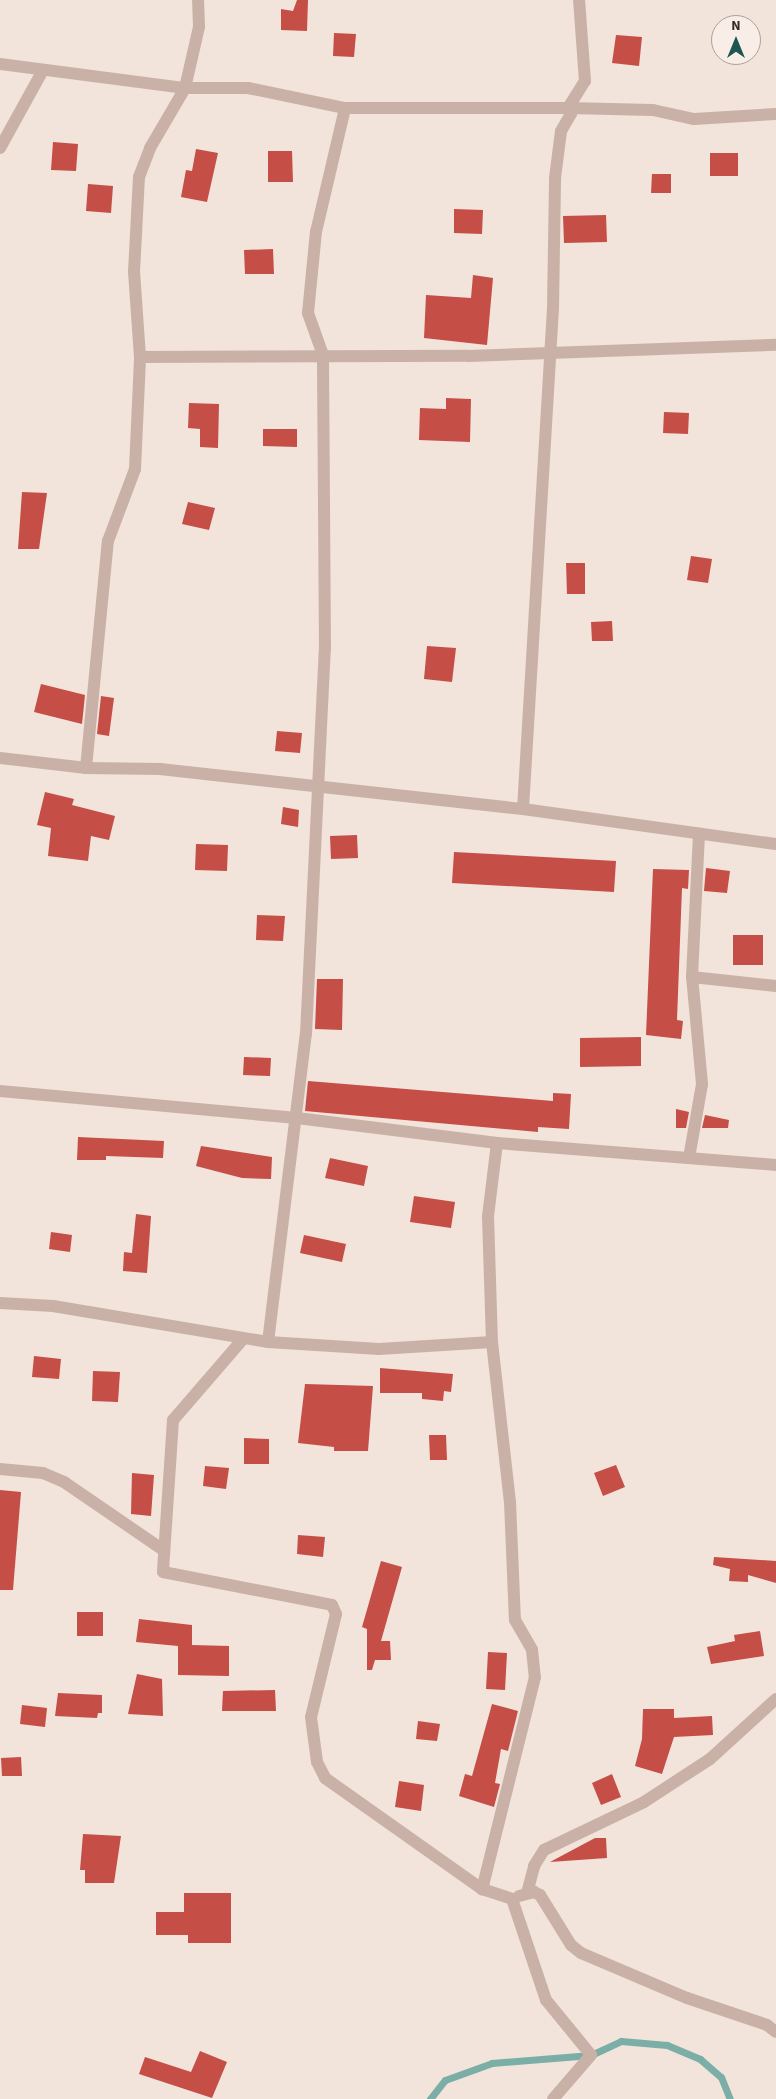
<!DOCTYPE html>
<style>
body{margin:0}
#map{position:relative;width:776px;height:2099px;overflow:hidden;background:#f2e3db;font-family:"Source Sans 3",sans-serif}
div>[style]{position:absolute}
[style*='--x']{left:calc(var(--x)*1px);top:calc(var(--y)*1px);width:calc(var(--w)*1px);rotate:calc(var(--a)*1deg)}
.stream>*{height:7px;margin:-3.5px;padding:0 3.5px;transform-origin:3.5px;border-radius:3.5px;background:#7aaea7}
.building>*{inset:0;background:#c54e46}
.minor>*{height:12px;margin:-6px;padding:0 6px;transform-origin:6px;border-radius:6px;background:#cab1a7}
span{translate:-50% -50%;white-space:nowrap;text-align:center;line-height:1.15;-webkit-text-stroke:5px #f9eee7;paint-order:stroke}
.north{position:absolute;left:711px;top:15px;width:50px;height:50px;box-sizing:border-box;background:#f9eee7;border:1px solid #aba09b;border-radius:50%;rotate:0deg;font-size:14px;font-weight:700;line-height:20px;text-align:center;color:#362a28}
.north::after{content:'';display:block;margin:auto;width:18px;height:22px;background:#1d5751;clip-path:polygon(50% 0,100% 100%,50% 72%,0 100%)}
</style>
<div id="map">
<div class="stream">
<div style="--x:430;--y:2099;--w:24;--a:-52"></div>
<div style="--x:445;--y:2080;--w:50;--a:-19.9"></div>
<div style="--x:492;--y:2063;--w:99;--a:-4.6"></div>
<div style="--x:591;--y:2055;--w:33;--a:-25"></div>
<div style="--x:621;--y:2041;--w:46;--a:5"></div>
<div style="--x:667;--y:2045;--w:36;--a:23"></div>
<div style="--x:700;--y:2059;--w:28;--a:41"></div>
<div style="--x:721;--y:2077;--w:24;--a:68"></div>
</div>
<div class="building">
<div style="clip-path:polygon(297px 0,308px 0,307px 31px,281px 30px,281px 9px,293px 11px)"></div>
<div style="clip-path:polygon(334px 33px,356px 34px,354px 57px,333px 56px)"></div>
<div style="clip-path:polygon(616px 35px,642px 37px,639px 66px,612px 63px)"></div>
<div style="clip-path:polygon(53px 142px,78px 144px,76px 171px,51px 170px)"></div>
<div style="clip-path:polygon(196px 149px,218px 153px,207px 202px,181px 197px,186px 170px,192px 171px)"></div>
<div style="clip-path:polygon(268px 151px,292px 151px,293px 182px,268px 182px)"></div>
<div style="clip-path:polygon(710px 153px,738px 153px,738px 176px,710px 176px)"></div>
<div style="clip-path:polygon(652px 174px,671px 174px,671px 193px,651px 193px)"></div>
<div style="clip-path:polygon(88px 184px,113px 186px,111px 213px,86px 211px)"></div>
<div style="clip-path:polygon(454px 209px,483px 210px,482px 234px,454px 233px)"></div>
<div style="clip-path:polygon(606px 215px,607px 242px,564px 243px,563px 216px)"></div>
<div style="clip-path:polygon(273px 249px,274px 274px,245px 274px,244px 250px)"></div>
<div style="clip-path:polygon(473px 275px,493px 278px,487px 345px,424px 338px,426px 295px,471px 298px)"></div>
<div style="clip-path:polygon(446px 398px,471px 399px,470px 442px,419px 440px,420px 408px,446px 409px)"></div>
<div style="clip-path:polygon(189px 403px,219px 404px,218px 448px,200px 447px,200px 429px,188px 428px)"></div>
<div style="clip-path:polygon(664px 412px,689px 413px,688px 434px,663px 433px)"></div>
<div style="clip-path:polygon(263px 429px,297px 429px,297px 447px,263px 446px)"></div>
<div style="clip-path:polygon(22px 492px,47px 493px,39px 549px,18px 549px)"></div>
<div style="clip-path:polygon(188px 502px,215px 508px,209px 530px,182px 524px)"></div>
<div style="clip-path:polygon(691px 556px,712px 559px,708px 583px,687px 580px)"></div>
<div style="clip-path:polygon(566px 563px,585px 563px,585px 594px,567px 594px)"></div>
<div style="clip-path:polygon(612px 621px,613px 641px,592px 641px,591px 622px)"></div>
<div style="clip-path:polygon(427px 646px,456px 648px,452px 682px,424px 679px)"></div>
<div style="clip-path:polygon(41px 684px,85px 695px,82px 724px,34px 712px)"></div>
<div style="clip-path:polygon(101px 696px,114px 698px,109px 736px,97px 734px)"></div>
<div style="clip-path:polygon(277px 731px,302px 733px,300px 753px,275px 751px)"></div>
<div style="clip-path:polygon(45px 792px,74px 799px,72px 805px,115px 816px,109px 840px,91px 836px,88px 861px,48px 856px,51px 828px,37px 825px)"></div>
<div style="clip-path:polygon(283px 807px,299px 810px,298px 827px,281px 824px)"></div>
<div style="clip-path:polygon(357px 835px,358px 858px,331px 859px,330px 836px)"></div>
<div style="clip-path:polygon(196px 844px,228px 845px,227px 871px,195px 870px)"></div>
<div style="clip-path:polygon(454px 852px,616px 861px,614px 892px,452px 883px)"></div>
<div style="clip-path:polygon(706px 868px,730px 871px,727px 893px,704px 891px)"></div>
<div style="clip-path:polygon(653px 869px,689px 870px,688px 889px,682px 888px,677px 1020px,683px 1021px,681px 1039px,646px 1035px)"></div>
<div style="clip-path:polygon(257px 915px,285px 916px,283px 941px,256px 940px)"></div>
<div style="clip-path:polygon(733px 935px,763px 935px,763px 965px,733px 965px)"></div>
<div style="clip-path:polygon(317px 979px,343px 979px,342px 1030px,315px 1029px)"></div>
<div style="clip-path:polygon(641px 1037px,641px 1066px,580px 1067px,580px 1038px)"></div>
<div style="clip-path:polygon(244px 1057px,271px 1058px,270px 1076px,243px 1075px)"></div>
<div style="clip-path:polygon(308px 1081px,553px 1101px,553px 1093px,571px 1094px,569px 1129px,538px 1127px,538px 1132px,305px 1111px)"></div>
<div style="clip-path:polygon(676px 1109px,689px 1112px,686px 1128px,676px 1128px)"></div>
<div style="clip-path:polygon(705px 1115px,729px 1120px,728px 1128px,702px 1128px)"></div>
<div style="clip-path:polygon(78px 1137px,164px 1141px,163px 1158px,106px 1156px,106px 1160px,77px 1160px)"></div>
<div style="clip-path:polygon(201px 1146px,272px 1157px,271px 1179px,242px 1178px,196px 1166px)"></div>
<div style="clip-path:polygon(330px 1158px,368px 1166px,364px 1186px,325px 1178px)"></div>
<div style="clip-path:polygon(414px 1196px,455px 1202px,451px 1228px,410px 1222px)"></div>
<div style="clip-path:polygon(136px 1214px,151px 1216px,147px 1273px,123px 1271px,124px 1252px,132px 1253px)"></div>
<div style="clip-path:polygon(51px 1232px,72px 1235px,70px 1252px,49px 1249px)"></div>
<div style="clip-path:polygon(304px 1235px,346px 1244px,342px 1262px,300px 1253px)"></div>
<div style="clip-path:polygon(34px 1356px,61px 1359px,59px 1379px,32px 1377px)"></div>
<div style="clip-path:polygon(380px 1368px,453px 1374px,451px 1392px,444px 1391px,443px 1401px,422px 1399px,422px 1393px,380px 1393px)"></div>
<div style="clip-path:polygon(93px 1371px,120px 1372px,118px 1402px,92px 1401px)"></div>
<div style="clip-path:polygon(305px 1384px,373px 1386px,368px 1451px,334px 1451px,334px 1447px,298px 1443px)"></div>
<div style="clip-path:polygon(429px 1435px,446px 1435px,447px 1460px,430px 1460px)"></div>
<div style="clip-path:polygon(244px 1438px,269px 1439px,269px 1464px,244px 1464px)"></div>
<div style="clip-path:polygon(616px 1465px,625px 1487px,603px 1496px,594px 1473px)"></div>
<div style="clip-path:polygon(205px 1466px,229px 1468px,226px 1489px,203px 1486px)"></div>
<div style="clip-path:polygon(132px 1473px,154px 1475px,151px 1516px,131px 1514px)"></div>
<div style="clip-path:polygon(0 1490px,21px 1492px,13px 1590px,0 1590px)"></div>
<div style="clip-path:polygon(298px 1535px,325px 1537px,323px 1557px,297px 1554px)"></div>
<div style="clip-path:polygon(714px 1557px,776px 1561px,776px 1583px,748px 1575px,748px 1582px,729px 1581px,730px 1569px,713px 1565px)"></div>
<div style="clip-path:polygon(381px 1561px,402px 1567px,381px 1641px,390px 1641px,391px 1660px,375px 1660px,372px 1670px,367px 1670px,367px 1629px,362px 1627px)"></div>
<div style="clip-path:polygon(77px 1612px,103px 1612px,103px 1636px,77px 1636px)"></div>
<div style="clip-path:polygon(139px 1619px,192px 1625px,192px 1645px,229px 1646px,229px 1676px,178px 1675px,178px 1646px,136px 1642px)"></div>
<div style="clip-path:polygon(760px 1631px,764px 1656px,711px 1664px,707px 1647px,735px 1641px,734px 1635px)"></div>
<div style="clip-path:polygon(488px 1652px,507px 1653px,505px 1690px,486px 1689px)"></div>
<div style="clip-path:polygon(137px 1674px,162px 1679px,163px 1716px,128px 1714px)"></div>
<div style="clip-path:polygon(275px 1690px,276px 1711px,222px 1711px,223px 1691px)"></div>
<div style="clip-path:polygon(58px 1693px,102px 1695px,102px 1713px,98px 1713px,97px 1718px,55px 1716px)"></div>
<div style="clip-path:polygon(492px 1704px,518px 1711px,508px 1751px,501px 1749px,495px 1783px,500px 1784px,494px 1807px,459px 1796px,465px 1774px,472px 1776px)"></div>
<div style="clip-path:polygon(22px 1705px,47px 1708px,45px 1727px,20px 1724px)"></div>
<div style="clip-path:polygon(643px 1709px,674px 1709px,674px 1718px,712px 1716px,713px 1735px,674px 1737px,662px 1774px,635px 1766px,642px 1739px)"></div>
<div style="clip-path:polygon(418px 1721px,440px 1724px,437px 1741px,416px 1739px)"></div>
<div style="clip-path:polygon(21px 1757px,22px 1776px,2px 1776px,1px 1758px)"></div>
<div style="clip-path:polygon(612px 1774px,621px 1797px,601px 1805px,592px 1783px)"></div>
<div style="clip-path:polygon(399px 1781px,424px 1785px,421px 1811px,395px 1807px)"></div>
<div style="clip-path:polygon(83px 1834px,121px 1836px,114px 1883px,85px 1883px,85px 1870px,80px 1870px)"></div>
<div style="clip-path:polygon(595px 1838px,606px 1838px,607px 1858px,550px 1862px)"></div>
<div style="clip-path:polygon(184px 1893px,231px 1893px,231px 1943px,188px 1943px,188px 1935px,156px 1935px,156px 1912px,184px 1912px)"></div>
<div style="clip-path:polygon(200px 2051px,227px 2062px,212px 2098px,139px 2074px,145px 2057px,191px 2072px)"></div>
</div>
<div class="minor">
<div style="--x:0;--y:64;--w:187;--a:7.4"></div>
<div style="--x:185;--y:88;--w:63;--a:0"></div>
<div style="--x:248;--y:88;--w:99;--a:11.7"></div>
<div style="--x:345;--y:108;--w:223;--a:0"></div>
<div style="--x:568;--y:108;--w:85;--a:1.3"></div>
<div style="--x:653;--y:110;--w:42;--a:12.4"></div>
<div style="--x:694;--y:119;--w:82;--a:-3.5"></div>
<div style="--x:0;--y:148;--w:87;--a:-61.1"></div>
<div style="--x:140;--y:357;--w:329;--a:-0.2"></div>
<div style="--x:469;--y:356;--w:307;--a:-2.1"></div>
<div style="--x:0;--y:758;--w:87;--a:6.6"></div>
<div style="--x:86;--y:768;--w:74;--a:0.8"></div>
<div style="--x:160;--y:769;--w:365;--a:6.3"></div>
<div style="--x:523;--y:809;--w:255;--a:7.9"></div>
<div style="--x:86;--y:768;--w:228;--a:-84.5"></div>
<div style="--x:108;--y:541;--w:77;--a:-69.4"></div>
<div style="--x:135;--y:469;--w:112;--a:-87.4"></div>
<div style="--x:140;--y:357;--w:85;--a:-94"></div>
<div style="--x:134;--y:272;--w:95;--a:-87"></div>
<div style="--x:139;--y:177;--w:31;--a:-69"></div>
<div style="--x:150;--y:148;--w:69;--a:-59.7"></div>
<div style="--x:185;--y:88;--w:63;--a:-77.1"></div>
<div style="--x:199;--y:27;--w:27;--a:-92"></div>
<div style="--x:523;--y:809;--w:501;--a:-86.57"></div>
<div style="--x:553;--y:309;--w:131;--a:-89.1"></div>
<div style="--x:555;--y:178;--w:47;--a:-82.7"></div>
<div style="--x:561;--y:131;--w:20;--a:-60"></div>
<div style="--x:571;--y:114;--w:7;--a:-117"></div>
<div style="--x:568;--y:108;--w:32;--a:-58"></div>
<div style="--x:585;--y:81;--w:81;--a:-94.2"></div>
<div style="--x:692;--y:977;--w:84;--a:6.1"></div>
<div style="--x:0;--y:1091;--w:298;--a:5.2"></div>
<div style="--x:297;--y:1118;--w:202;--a:7.1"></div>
<div style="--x:497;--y:1143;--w:280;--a:4.5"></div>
<div style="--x:497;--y:1143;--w:74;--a:97"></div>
<div style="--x:488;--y:1216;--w:126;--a:88.2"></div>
<div style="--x:492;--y:1342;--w:161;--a:83.6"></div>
<div style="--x:510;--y:1502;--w:118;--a:87.6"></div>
<div style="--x:515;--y:1620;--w:34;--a:60"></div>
<div style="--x:532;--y:1650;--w:27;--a:84"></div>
<div style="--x:535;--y:1677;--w:219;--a:104"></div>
<div style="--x:482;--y:1889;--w:32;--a:18"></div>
<div style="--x:512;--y:1899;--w:107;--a:71.4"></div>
<div style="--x:546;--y:2000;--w:71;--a:50.7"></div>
<div style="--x:591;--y:2055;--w:58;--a:130.8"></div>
<div style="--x:689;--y:1158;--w:75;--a:-80"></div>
<div style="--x:702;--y:1084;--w:107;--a:-95.3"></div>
<div style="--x:692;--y:977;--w:141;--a:-87.2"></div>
<div style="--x:0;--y:1303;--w:53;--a:3.2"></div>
<div style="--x:53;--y:1306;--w:218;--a:9.5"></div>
<div style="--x:268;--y:1342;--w:111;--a:3.6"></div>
<div style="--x:379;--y:1349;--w:113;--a:-3.5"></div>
<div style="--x:243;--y:1339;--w:107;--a:130.8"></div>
<div style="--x:173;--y:1420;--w:152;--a:93.8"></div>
<div style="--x:163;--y:1572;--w:172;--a:11"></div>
<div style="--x:332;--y:1605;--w:10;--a:66"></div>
<div style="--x:336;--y:1614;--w:106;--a:103.6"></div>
<div style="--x:311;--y:1717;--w:45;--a:82.4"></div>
<div style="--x:317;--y:1762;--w:18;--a:63"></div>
<div style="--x:325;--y:1778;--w:192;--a:35.3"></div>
<div style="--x:268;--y:1342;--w:310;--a:-83"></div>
<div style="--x:306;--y:1034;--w:385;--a:-87.2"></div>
<div style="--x:325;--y:649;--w:294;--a:-90.4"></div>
<div style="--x:323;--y:355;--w:45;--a:-109.7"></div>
<div style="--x:308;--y:313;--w:81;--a:-84.4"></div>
<div style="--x:316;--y:232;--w:127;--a:-76.8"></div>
<div style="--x:0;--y:1469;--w:43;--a:5.3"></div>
<div style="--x:43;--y:1473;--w:23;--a:23"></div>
<div style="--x:64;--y:1482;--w:119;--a:34.4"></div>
<div style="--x:527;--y:1893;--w:28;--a:-75"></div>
<div style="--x:534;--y:1866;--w:19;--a:-58"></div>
<div style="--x:544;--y:1850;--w:111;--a:-25.6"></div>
<div style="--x:644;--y:1802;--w:79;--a:-33.1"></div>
<div style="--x:710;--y:1759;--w:89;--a:-42.3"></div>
<div style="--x:519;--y:1896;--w:16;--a:-15"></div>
<div style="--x:534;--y:1892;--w:7;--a:27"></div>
<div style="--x:540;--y:1895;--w:59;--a:58.2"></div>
<div style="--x:571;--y:1945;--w:13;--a:39"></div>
<div style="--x:581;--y:1953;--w:115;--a:23"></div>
<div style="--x:687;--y:1998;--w:84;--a:18.6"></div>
<div style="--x:767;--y:2025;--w:11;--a:38"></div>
</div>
<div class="north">N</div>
</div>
